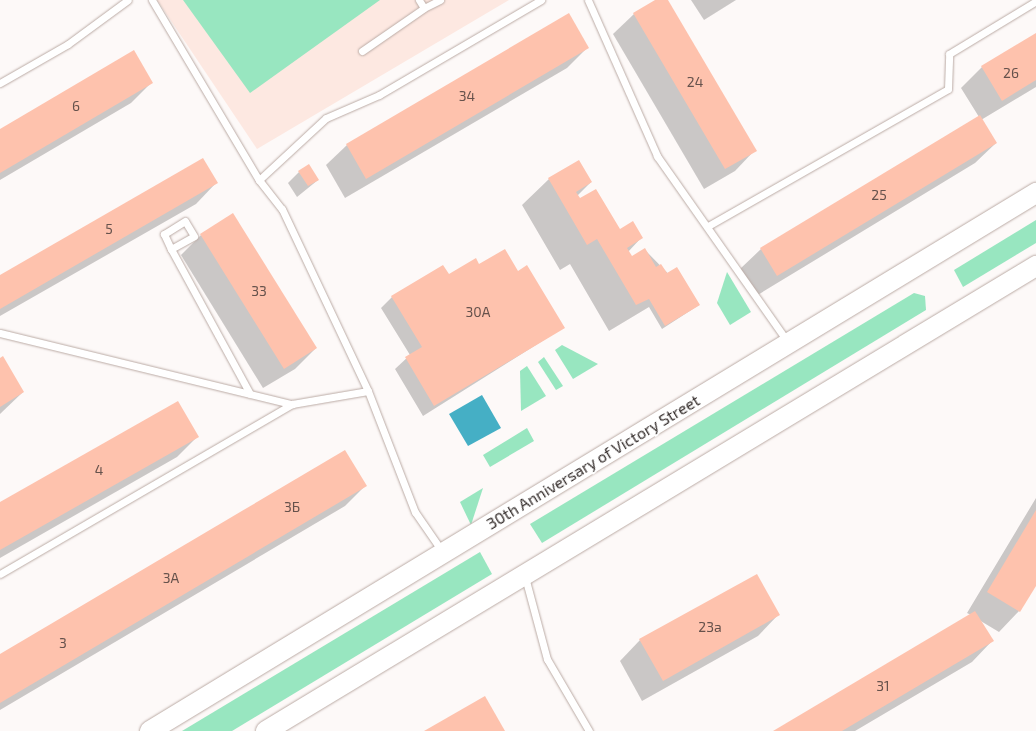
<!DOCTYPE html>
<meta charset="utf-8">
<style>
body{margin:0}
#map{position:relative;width:1036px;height:731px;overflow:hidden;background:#fdf9f8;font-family:"Exo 2",sans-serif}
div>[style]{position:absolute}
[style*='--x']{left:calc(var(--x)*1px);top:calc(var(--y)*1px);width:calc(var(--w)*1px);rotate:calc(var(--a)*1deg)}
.built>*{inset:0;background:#fde8e1}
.green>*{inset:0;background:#98e6c0}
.water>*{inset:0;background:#45afc5}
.shadow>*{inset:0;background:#0003}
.building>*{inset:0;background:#fec2ad}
.roads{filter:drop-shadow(0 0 1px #bbaba5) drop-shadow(0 0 1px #bbaba5)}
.lane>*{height:7px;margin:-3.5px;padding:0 3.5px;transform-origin:3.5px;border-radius:3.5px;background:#fff}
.secondary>*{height:20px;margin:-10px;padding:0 10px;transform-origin:10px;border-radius:10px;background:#fff}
span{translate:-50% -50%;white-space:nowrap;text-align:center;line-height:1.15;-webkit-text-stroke:4px #fff;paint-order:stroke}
.number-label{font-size:14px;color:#66524c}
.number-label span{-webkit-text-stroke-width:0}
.street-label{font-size:16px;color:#342d2b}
</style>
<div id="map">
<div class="built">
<div style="clip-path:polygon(157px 0,509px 0,257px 149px)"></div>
</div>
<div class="green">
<div style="clip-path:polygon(183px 0,380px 0,250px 93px)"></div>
<div style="clip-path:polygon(1036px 220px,1036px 243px,963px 287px,954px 270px)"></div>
<div style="clip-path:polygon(727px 272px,751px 312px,730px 325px,717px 303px)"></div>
<div style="clip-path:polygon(914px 293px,925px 296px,926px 310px,542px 543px,530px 524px)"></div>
<div style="clip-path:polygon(562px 345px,598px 364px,573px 379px,555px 350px)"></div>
<div style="clip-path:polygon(544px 357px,563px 386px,556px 390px,538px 362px)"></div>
<div style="clip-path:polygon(527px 366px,546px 396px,521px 411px,520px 371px)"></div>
<div style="clip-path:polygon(527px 428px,534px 441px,490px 467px,483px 455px)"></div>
<div style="clip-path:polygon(483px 488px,471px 525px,460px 502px)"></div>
<div style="clip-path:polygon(480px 552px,492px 574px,232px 731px,182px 731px)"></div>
</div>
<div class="water">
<div style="clip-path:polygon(482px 395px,501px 428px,468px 446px,449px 414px)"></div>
</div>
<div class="shadow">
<div style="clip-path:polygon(658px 0,667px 0,755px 150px,735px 171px,704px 189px,613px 34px,634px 14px)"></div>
<div style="clip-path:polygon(691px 0,736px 0,704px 20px)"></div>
<div style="clip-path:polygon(568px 15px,587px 48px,567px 68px,345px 198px,326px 165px,347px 145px)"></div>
<div style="clip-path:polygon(1036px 35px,1036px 87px,981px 120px,996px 143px,975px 163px,756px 296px,740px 269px,761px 249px,979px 117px,961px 88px,982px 67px)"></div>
<div style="clip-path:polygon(151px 83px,131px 103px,0 180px,0 131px)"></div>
<div style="clip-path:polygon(299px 172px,318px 180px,297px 197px,288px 183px)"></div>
<div style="clip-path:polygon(549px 179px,591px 182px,577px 196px,619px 230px,641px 238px,628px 252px,631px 258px,645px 250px,699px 305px,662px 329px,649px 307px,609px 331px,570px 264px,560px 270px,522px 205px)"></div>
<div style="clip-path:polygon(216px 183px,196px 204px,0 316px,0 276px)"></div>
<div style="clip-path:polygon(201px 235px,316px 348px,295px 369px,263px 388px,181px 255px)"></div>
<div style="clip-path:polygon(479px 266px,517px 272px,563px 328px,423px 416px,395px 369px,410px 355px,381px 308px,392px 297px)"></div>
<div style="clip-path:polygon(0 359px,23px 392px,0 414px)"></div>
<div style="clip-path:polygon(197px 437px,177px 457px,0 558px,0 504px)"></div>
<div style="clip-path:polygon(365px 486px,345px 506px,0 710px,0 656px)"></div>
<div style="clip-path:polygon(1036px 498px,1036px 583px,1019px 611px,999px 632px,979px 620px,992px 641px,972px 662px,855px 731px,775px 731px,971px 615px,967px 613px)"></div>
<div style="clip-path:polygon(778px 615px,758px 636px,642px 701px,620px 661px,640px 640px)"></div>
</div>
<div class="building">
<div style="clip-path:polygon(655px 0,668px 0,757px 151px,725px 169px,633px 13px)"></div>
<div style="clip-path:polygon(569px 13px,589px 48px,366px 179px,346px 144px)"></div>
<div style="clip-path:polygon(1036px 33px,1036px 80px,1002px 101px,981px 66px)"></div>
<div style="clip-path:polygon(134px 50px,153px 83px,0 173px,0 129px)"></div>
<div style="clip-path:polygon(980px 115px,997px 143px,777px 276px,760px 248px)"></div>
<div style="clip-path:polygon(203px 158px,218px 183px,0 309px,0 275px)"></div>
<div style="clip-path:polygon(579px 160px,592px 182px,576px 192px,580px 198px,596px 189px,620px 229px,633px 221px,643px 238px,627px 248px,632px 256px,645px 248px,656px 267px,661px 264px,667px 273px,677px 267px,700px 305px,665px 326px,649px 299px,636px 305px,597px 239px,587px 245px,548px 178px)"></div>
<div style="clip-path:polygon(309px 164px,319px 180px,308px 186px,298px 171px)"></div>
<div style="clip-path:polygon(233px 213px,317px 348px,284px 369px,200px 234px)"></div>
<div style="clip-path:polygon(505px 249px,518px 271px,527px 265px,565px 328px,434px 406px,405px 357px,422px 347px,391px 296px,443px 265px,449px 274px,476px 258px,479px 264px)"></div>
<div style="clip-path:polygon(3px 356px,24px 392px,0 407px,0 358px)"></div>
<div style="clip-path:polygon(178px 401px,199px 437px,0 550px,0 502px)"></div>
<div style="clip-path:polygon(345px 450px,367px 486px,0 703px,0 654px)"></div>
<div style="clip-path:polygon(1036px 510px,1036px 586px,1020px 612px,987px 592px)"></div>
<div style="clip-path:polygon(757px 574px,780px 615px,663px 681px,639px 639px)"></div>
<div style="clip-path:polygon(975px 611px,994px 641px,842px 731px,773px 731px)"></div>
<div style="clip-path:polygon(485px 696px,505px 731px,424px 731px)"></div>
</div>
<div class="roads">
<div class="lane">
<div style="--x:152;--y:0;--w:209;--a:59.3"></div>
<div style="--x:259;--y:180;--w:37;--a:52"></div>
<div style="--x:282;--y:209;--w:201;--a:64.7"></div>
<div style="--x:419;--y:0;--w:9;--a:58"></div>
<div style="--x:424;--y:8;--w:18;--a:-27"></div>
<div style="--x:588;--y:0;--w:171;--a:66.1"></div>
<div style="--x:657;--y:156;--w:226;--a:54.9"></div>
<div style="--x:362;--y:51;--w:75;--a:-34.7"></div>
<div style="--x:0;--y:83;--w:78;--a:-29.8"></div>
<div style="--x:68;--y:44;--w:74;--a:-36.3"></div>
<div style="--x:259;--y:180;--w:91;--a:-42.8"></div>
<div style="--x:326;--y:118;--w:58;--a:-23.5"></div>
<div style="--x:379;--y:95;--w:188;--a:-30.4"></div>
<div style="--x:708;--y:226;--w:276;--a:-29.7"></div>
<div style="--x:948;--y:89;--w:35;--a:-88"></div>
<div style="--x:949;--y:54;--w:102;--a:-31.3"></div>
<div style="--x:171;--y:249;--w:26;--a:-29"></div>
<div style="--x:194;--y:236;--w:17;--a:-121"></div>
<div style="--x:185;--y:221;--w:25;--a:148"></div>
<div style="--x:164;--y:234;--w:17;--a:65"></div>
<div style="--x:171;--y:249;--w:165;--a:61.4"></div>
<div style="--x:0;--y:333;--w:301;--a:13.7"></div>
<div style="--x:292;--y:404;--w:77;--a:-9.7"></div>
<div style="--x:368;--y:391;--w:130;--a:68.8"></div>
<div style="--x:415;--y:512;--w:47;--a:55.3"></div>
<div style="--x:0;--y:574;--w:338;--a:-30.2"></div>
<div style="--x:525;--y:577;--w:85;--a:75"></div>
<div style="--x:547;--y:659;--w:83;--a:59.7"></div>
</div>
<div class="secondary">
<div style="--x:150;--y:731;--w:1037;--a:-31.27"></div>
<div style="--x:266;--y:731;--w:900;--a:-31.13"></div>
</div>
</div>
<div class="number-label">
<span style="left:1011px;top:73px">26</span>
<span style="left:695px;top:82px">24</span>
<span style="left:467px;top:96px">34</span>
<span style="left:76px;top:106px">6</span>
<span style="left:879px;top:195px">25</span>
<span style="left:109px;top:229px">5</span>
<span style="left:259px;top:291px">33</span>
<span style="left:478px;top:312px">30А</span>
<span style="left:99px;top:470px">4</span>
<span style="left:292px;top:507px">3Б</span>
<span style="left:171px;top:578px">3А</span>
<span style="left:710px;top:627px">23а</span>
<span style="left:63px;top:643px">3</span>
<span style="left:883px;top:686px">31</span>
</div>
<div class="street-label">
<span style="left:593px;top:462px;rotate:-31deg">30th Anniversary of Victory Street</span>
</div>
</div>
